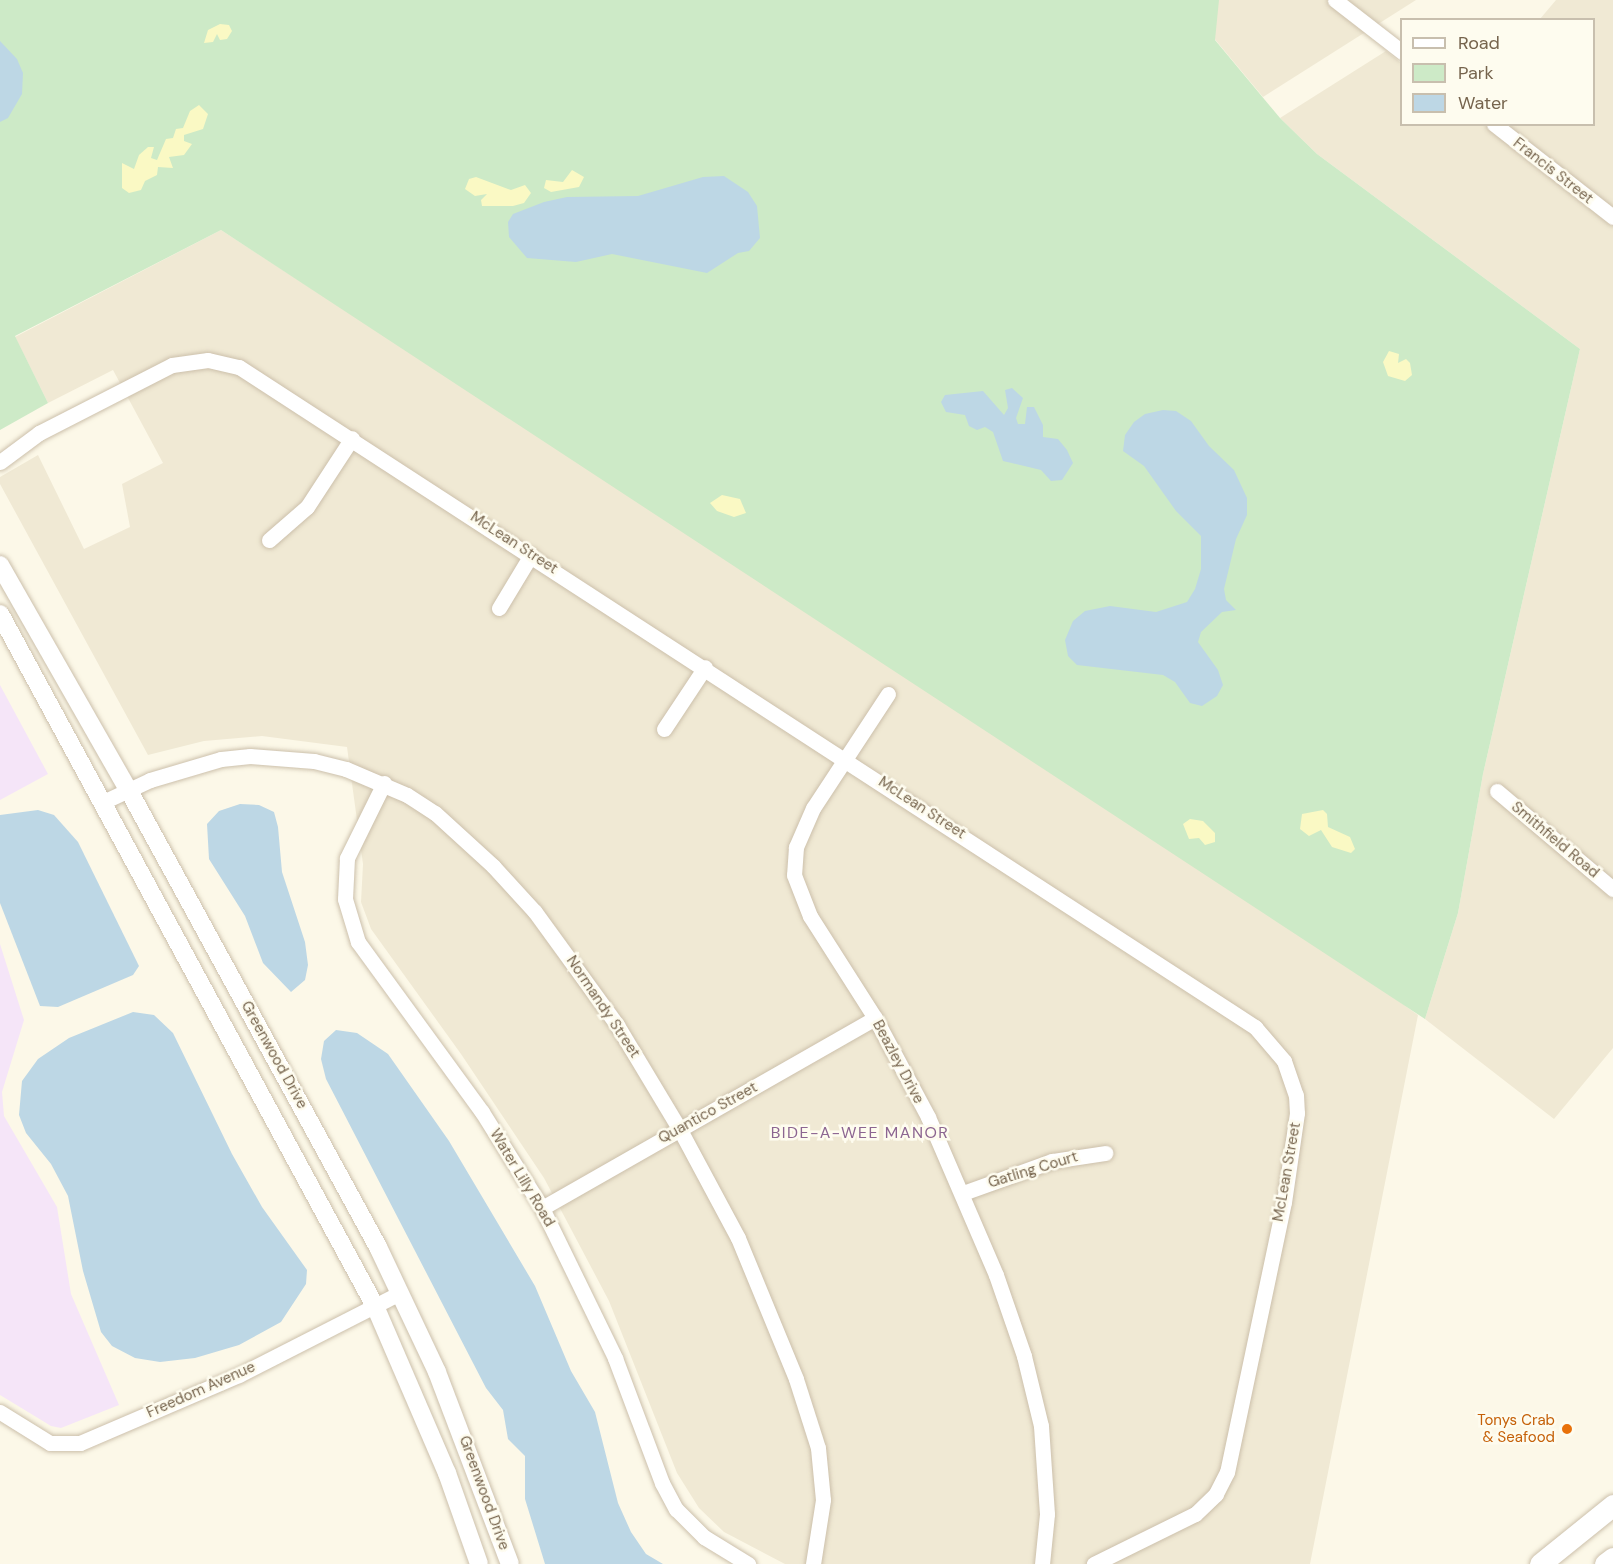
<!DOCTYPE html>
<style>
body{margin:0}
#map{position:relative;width:1613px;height:1564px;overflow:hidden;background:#fcf8e8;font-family:"DM Sans",sans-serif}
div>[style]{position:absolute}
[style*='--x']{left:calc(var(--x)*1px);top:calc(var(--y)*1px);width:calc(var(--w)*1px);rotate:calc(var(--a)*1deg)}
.residential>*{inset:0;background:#f0e9d4}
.education>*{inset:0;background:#f5e5f8}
.green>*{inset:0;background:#cdeac7}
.sand>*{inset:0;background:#faf9c4}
.water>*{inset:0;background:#bdd7e5}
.roads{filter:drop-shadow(0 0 2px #ccc0ab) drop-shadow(0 0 2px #ccc0ab)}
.minor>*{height:15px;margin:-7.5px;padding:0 7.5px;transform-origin:7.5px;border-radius:7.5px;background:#fff}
.tertiary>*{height:18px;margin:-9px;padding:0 9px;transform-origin:9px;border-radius:9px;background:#fff}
.secondary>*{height:21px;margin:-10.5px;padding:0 10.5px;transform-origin:10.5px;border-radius:10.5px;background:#fff}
.dots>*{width:16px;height:16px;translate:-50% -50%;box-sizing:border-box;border:3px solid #fefcef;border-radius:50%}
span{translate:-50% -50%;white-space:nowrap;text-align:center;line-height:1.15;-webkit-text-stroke:5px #fefcef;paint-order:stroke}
.street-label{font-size:15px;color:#76644d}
.food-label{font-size:15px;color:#c56008}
.right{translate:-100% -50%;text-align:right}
.neighbourhood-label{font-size:16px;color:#8c6591;letter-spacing:1.5px}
.legend{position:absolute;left:1400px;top:18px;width:195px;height:108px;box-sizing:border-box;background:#fefcef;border:2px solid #c8bfae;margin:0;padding:8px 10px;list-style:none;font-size:18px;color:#76644d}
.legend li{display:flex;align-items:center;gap:12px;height:30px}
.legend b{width:30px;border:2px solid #c8bfae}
</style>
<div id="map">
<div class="residential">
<div style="clip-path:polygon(1201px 0,1416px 0,1263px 97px,1198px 19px)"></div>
<div style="clip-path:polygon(1556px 0,1613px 0,1613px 1048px,1554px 1119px,1425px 1019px,1458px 913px,1483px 774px,1580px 349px,1317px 154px,1280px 118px,1386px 51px,1401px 63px,1402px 124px,1594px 124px,1594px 20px,1540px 19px)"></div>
<div style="clip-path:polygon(221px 230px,1291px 924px,1418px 1015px,1310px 1564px,785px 1564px,724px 1532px,699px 1508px,677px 1473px,609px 1301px,544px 1178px,461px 1054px,371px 929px,361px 902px,363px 864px,347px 747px,262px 736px,204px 741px,148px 755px,0 484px,0 477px,38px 455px,84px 549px,130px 527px,122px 484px,163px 463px,113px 370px,48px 403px,15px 337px)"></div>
</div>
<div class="education">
<div style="clip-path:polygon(0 685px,48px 774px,0 800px)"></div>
<div style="clip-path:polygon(0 944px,24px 1020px,2px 1092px,4px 1116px,57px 1207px,71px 1294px,119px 1405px,61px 1428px,51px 1426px,0 1395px)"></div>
</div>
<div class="green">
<div style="clip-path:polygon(0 0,1219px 0,1215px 40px,1280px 118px,1317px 154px,1580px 349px,1483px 774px,1458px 913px,1425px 1019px,221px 230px,15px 336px,48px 403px,0 430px)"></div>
</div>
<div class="sand">
<div style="clip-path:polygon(220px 24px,229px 25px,232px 31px,227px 39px,220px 40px,217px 34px,213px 42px,204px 43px,208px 30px)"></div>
<div style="clip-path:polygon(199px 105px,208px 114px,203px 129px,184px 135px,184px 141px,192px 144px,184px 155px,169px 157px,173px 168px,158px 167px,157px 175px,145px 181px,141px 190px,129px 193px,122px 188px,122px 163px,134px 169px,139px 155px,148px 147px,154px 147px,151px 158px,157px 160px,166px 139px,173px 138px,176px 129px,183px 128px,190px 111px)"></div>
<div style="clip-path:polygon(572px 170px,584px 177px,579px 187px,551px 192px,544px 188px,546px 180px,563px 182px)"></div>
<div style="clip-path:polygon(476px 177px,511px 190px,525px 185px,531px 193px,524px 203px,513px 206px,482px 206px,481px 200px,487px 194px,475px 196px,465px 189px,469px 179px)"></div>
<div style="clip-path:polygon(1389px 351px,1399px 354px,1398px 363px,1406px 359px,1410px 363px,1412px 375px,1405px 381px,1388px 376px,1383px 362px)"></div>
<div style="clip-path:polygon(722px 495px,740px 499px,746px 513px,734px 517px,717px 511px,710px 503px)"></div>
<div style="clip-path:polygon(1323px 810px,1327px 814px,1328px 827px,1350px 837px,1355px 849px,1351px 853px,1332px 847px,1321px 830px,1309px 836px,1300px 829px,1302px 814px)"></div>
<div style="clip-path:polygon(1190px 819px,1203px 821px,1215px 833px,1215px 842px,1205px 845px,1199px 838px,1189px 839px,1183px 824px)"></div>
</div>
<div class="water">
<div style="clip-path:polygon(0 41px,17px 59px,23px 73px,22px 94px,8px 118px,0 122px)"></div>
<div style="clip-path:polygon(724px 176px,748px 192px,757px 206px,760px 238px,749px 251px,738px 253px,707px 273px,612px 254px,576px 262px,527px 258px,509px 237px,508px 222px,513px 214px,544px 202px,567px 197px,638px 196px,703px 177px)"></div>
<div style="clip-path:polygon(1012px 388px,1023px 398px,1016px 418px,1018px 424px,1025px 424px,1027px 407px,1034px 407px,1043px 425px,1043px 437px,1058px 439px,1067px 450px,1073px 463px,1062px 480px,1051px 481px,1041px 470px,1003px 461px,993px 432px,985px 427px,977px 430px,969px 426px,965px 415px,946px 412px,941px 402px,945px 395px,983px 391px,1004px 415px,1008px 408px,1005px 390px)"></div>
<div style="clip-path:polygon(1163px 410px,1176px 411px,1191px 421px,1209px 446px,1234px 470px,1247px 498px,1247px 515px,1236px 539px,1224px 589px,1226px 600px,1236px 610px,1222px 612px,1201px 632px,1198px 642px,1218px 670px,1223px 685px,1217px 696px,1202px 706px,1190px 703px,1175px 682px,1163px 675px,1077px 665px,1068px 656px,1065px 640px,1073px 621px,1085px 611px,1110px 606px,1156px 612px,1187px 602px,1195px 589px,1201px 569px,1201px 536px,1176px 511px,1144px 466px,1123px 451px,1125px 435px,1134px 422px,1145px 414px)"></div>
<div style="clip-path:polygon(240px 804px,259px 805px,274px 812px,278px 827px,282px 872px,305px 942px,308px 965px,305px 980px,291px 992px,263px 963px,245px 916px,209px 859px,207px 824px,219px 811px)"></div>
<div style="clip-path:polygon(38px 810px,54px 815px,78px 842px,139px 966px,133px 975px,58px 1007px,40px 1006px,0 903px,0 815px)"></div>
<div style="clip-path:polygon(133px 1012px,154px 1015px,173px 1033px,232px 1154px,262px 1207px,307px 1270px,306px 1284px,281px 1322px,239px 1345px,195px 1358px,160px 1362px,135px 1358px,112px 1346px,101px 1332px,83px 1271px,68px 1196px,51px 1164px,26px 1133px,19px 1115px,22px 1081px,38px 1059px,69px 1038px)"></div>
<div style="clip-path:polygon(336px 1030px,357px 1033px,388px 1054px,449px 1141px,535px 1286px,571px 1371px,595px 1412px,618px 1503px,631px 1532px,646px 1554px,663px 1564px,545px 1564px,525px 1499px,525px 1456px,508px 1439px,503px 1410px,486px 1388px,326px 1079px,321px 1059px,324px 1041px)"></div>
</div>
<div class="roads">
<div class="minor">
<div style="--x:1335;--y:0;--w:85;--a:37.8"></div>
<div style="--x:1494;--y:124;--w:151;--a:38"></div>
<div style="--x:0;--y:462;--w:49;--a:-36.6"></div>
<div style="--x:39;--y:433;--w:149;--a:-27.1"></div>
<div style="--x:172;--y:365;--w:36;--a:-8"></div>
<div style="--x:208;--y:360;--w:32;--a:13"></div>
<div style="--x:239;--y:367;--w:1212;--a:33.01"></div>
<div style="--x:1255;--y:1027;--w:45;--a:49.5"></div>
<div style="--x:1284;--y:1061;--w:36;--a:71"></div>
<div style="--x:1296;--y:1095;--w:18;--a:87"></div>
<div style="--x:1297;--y:1113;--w:90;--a:98.3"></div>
<div style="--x:1284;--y:1202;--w:276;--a:101.9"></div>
<div style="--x:1227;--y:1472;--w:25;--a:117"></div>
<div style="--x:1216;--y:1494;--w:29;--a:136"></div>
<div style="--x:1195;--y:1514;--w:113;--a:153.7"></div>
<div style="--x:269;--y:540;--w:50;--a:-41"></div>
<div style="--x:307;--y:507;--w:82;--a:-56.9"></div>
<div style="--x:499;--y:608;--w:62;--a:-58.9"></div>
<div style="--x:888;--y:694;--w:136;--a:123.3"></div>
<div style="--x:813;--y:808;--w:43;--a:113.6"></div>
<div style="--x:796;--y:847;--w:28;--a:94"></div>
<div style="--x:794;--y:875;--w:44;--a:68.7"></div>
<div style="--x:810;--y:916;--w:121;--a:57.5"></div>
<div style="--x:875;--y:1018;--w:112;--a:61.8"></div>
<div style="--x:928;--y:1117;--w:172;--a:66.7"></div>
<div style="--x:996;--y:1275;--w:86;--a:70.9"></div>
<div style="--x:1024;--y:1356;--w:72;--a:76.3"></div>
<div style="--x:1041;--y:1426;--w:88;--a:86.1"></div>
<div style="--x:1047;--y:1514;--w:50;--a:95.7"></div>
<div style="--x:664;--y:729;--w:74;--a:-56.5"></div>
<div style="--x:384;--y:783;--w:84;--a:116.3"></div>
<div style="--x:347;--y:858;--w:41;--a:92.8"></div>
<div style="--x:345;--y:899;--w:45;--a:73.2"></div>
<div style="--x:358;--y:942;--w:210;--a:53.9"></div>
<div style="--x:482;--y:1112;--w:113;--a:58"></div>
<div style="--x:542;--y:1208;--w:167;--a:64"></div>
<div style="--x:615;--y:1358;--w:134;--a:69.4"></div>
<div style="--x:662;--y:1483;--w:30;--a:62"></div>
<div style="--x:676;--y:1509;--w:40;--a:45"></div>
<div style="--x:704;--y:1537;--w:52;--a:31.5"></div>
<div style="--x:1497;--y:791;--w:152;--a:40.2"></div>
<div style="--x:103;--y:802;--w:52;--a:-25.1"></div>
<div style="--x:150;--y:780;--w:74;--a:-16.5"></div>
<div style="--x:221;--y:759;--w:29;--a:-6"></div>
<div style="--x:250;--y:756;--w:64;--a:4.5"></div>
<div style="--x:314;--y:761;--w:33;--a:14"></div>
<div style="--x:346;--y:769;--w:66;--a:23.1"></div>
<div style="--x:407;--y:795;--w:33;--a:33"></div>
<div style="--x:435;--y:813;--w:79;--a:42.4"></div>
<div style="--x:493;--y:866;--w:62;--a:47.6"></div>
<div style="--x:535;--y:912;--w:140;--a:54"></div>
<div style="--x:617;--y:1025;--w:120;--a:59"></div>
<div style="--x:679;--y:1128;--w:125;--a:61.8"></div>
<div style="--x:738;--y:1238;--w:152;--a:67.6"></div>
<div style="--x:796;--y:1379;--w:72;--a:72.3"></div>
<div style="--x:818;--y:1448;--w:52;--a:84.5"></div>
<div style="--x:823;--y:1500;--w:65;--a:98.9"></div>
<div style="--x:963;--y:1193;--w:95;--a:-19.8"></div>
<div style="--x:1052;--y:1161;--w:54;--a:-8.6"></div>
<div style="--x:542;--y:1208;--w:383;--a:-29.7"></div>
<div style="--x:0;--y:1412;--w:59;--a:31.8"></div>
<div style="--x:50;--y:1443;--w:30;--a:0"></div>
<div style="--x:80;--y:1443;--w:173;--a:-23.2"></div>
<div style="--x:239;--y:1375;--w:181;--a:-27"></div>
</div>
<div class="tertiary">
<div style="--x:0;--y:565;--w:258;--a:60.3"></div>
<div style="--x:128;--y:789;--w:522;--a:61.37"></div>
<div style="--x:378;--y:1247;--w:138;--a:64.7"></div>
<div style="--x:437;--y:1372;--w:205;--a:69.2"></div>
<div style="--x:0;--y:614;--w:787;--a:61.55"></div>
<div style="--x:375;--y:1306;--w:182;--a:66.7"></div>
<div style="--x:447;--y:1473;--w:96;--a:70.6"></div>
</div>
<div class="secondary">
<div style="--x:1540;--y:1564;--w:94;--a:-38.9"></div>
<div style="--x:1605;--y:1564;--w:10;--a:-37"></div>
</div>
</div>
<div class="dots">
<div style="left:1567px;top:1429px;background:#e8710a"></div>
</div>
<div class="street-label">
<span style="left:1553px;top:171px;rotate:38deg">Francis Street</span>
<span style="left:514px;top:543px;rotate:33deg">McLean Street</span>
<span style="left:922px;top:808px;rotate:33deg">McLean Street</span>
<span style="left:1555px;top:840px;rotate:40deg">Smithfield Road</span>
<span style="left:603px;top:1007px;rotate:56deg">Normandy Street</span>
<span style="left:274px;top:1055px;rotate:61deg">Greenwood Drive</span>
<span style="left:898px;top:1062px;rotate:62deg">Beazley Drive</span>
<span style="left:708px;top:1113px;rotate:-29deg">Quantico Street</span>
<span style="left:1033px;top:1170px;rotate:-17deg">Gatling Court</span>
<span style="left:1287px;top:1172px;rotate:-80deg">McLean Street</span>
<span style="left:522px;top:1178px;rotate:59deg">Water Lilly Road</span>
<span style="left:201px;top:1390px;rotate:-24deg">Freedom Avenue</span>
<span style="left:484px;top:1493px;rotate:70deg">Greenwood Drive</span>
</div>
<div class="food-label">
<span class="right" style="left:1555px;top:1429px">Tonys Crab<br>&amp; Seafood</span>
</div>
<div class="neighbourhood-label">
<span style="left:860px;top:1133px">BIDE-A-WEE MANOR</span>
</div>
<ul class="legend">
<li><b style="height:8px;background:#fff"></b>Road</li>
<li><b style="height:16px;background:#cdeac7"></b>Park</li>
<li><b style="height:16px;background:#bdd7e5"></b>Water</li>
</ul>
</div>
